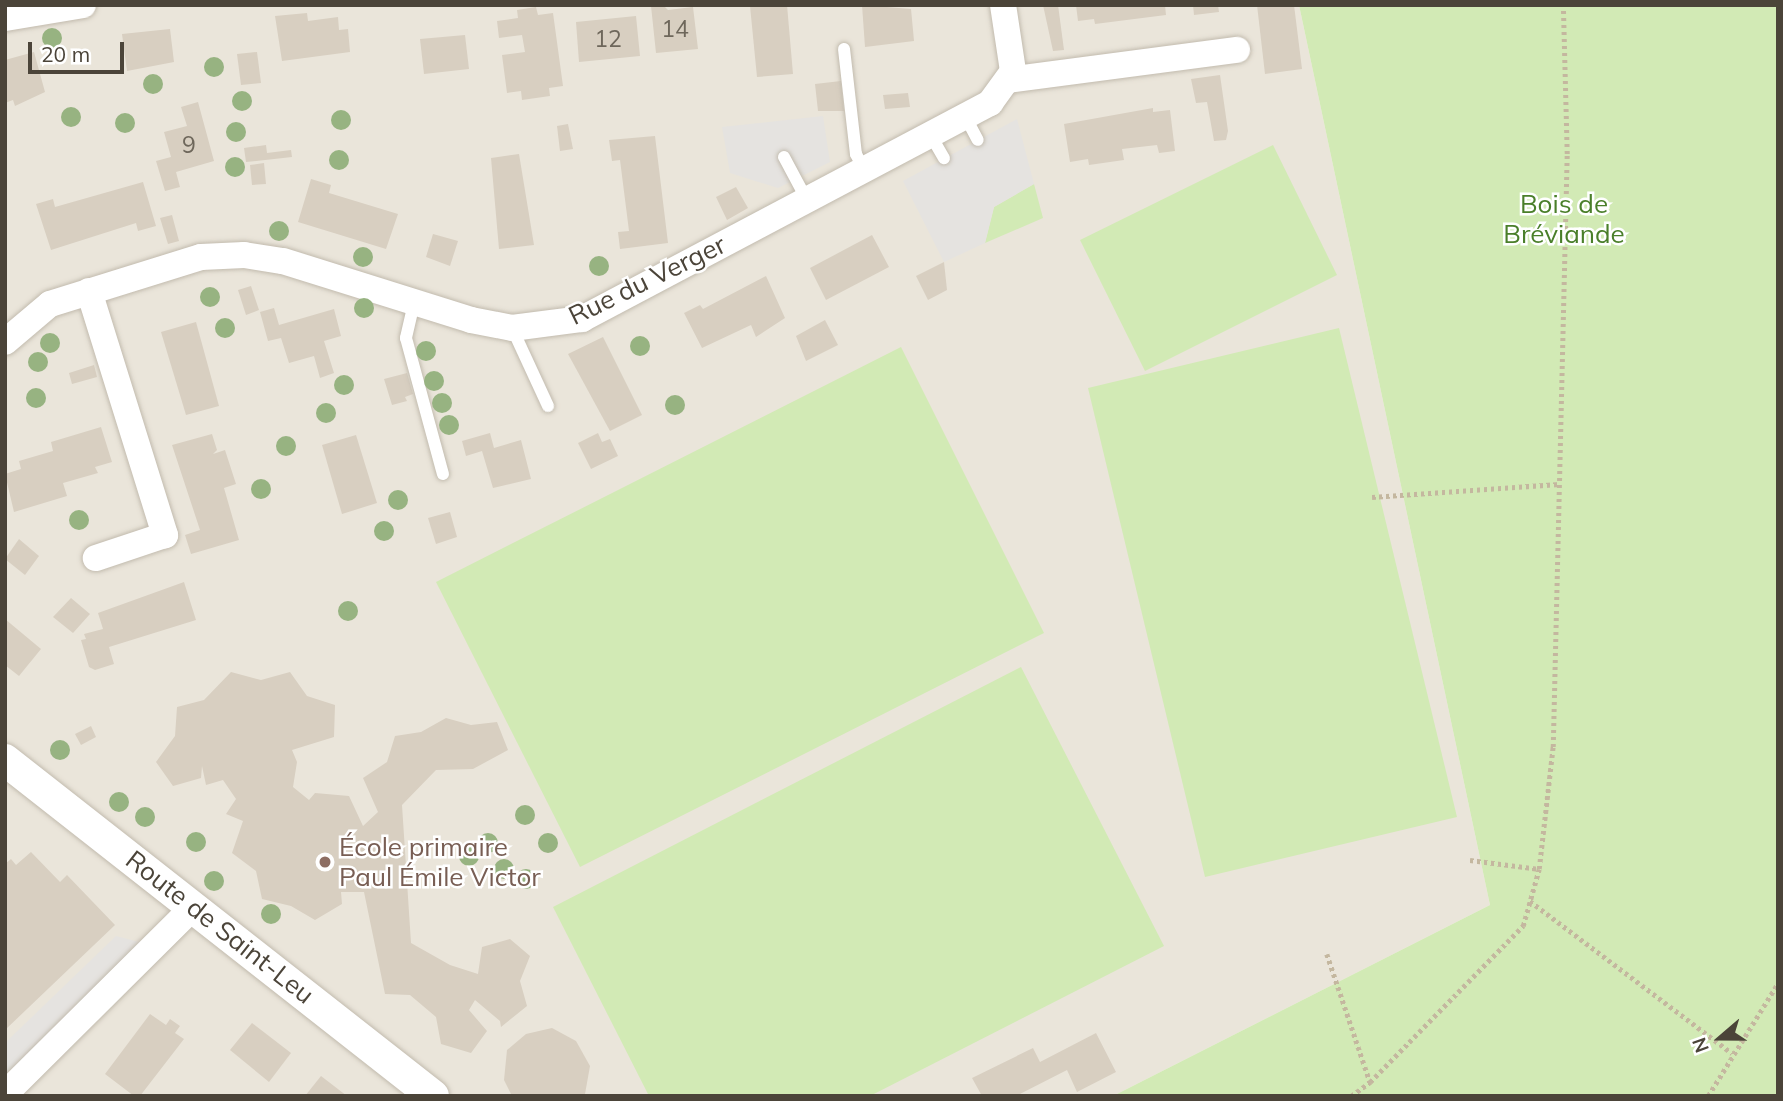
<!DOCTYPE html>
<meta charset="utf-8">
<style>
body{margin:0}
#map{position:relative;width:1783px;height:1101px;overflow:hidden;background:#f6f3ec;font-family:Mulish,sans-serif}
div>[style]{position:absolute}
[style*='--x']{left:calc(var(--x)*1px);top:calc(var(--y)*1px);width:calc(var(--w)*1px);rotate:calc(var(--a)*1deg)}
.residential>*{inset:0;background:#eae5da}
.green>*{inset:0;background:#d2eab5}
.parking>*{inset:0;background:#e5e3e0}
.building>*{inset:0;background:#d8cfc1}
.path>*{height:4.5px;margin-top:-2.25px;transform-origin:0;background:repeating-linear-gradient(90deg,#c4b79f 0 3.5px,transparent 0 7px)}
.roads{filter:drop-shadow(0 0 2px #c2bbae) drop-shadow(0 0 2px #c2bbae)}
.service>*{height:12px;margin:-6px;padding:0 6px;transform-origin:6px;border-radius:6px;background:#fff}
.minor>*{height:26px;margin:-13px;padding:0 13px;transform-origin:13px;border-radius:13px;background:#fff}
.tertiary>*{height:32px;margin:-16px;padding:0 16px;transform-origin:16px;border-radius:16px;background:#fff}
.trees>*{width:20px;height:20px;margin:-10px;border-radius:50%;background:#97b381}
.dots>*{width:19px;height:19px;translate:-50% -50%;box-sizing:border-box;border:4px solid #fff;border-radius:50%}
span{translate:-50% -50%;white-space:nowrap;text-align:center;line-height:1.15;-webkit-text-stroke:5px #fff;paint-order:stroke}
.number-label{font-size:23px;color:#6e675b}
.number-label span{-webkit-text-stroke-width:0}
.park-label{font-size:26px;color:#4a7f2a}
.street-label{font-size:26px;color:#4b4439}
.education-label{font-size:26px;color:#785e54}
.left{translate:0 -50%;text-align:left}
.frame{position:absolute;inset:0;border:7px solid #4b4439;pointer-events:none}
.north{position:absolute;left:1685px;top:1003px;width:70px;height:70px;-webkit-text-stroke:5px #fff;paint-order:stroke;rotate:250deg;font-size:19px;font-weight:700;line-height:28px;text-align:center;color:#4b4439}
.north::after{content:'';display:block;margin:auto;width:24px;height:32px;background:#4b4439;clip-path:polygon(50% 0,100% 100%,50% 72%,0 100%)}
.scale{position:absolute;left:28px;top:42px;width:96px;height:32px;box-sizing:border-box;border:4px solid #4b4439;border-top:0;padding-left:9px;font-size:21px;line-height:24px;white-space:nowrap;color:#4b4439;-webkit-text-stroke:5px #fff;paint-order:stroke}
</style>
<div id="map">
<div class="residential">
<div style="clip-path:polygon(5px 5px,1299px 5px,1490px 905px,1113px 1096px,5px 1096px)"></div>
</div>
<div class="green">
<div style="clip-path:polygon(1299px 5px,1778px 5px,1778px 1096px,1113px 1096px,1490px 905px)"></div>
<div style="clip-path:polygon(1273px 145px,1337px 275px,1145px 371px,1080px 240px)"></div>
<div style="clip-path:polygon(1034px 184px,1043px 218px,985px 243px,994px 207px)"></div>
<div style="clip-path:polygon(1339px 328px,1457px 817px,1205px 877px,1088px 388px)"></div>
<div style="clip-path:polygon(901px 347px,1044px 633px,580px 867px,436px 582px)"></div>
<div style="clip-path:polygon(1021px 667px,1164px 946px,870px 1096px,649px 1096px,553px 907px)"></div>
</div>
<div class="parking">
<div style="clip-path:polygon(823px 116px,830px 162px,778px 188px,730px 173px,722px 127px)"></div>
<div style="clip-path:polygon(1017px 119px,1034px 184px,994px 207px,985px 243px,944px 262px,903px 181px)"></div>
<div style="clip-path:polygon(116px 936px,143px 943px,5px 1077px,5px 1043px)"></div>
</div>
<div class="building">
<div style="clip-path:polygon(663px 5px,668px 10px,693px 7px,698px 49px,656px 53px,651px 6px)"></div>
<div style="clip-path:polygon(787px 5px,793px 74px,757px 77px,750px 6px)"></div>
<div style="clip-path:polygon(862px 5px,911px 9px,914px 41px,865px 47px)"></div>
<div style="clip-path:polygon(1043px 5px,1058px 5px,1064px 50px,1053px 51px)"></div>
<div style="clip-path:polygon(1076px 5px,1165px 5px,1166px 15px,1095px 24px,1094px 19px,1078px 21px)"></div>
<div style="clip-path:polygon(1193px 5px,1218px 5px,1219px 12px,1194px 15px)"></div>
<div style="clip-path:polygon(1257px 5px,1294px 5px,1302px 69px,1265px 74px)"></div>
<div style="clip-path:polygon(536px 7px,538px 15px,553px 13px,563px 86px,549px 88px,550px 96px,522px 100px,521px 91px,507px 93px,502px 55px,525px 52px,522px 35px,499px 38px,497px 21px,518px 18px,517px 10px)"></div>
<div style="clip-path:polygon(307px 13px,308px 21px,338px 17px,339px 30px,348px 29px,350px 52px,282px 61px,275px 16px)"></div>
<div style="clip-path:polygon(636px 16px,640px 56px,579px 62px,576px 22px)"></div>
<div style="clip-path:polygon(170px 29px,174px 62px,127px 71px,122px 34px)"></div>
<div style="clip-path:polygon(465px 35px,469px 69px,424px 74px,420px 39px)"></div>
<div style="clip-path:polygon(34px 52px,45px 92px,15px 106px,13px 100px,5px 103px,5px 60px)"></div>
<div style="clip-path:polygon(257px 52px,261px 83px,241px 85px,237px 54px)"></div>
<div style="clip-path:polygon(1220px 75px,1228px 131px,1226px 140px,1214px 141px,1207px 102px,1196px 103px,1191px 79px)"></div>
<div style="clip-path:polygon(841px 81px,844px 111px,818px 111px,815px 84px)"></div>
<div style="clip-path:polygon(908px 93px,910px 107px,885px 109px,883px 95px)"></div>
<div style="clip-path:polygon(198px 102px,214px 161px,176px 172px,180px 187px,165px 191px,156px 161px,171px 157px,164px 132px,187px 126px,181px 107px)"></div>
<div style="clip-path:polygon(1153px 108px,1153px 112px,1170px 110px,1175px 151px,1159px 153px,1157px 145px,1122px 149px,1124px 160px,1089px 165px,1088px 159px,1070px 162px,1064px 124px)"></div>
<div style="clip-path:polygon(568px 124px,573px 149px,560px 151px,557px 126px)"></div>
<div style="clip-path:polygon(655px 136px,668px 243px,620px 249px,618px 232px,629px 231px,620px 160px,612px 161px,609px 140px)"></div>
<div style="clip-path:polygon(266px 145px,267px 153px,291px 150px,292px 157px,246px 162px,244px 148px)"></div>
<div style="clip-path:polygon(519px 154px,534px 245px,499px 249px,491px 158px)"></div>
<div style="clip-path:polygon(264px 163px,266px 184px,252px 185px,250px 165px)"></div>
<div style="clip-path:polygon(311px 179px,331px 185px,329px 193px,398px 214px,386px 249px,298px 222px)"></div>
<div style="clip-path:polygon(143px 182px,156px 226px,138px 231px,136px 223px,51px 250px,36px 204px,53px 199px,55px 207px)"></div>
<div style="clip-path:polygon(736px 187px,748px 208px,727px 220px,716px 197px)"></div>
<div style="clip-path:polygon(172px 215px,179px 241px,168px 244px,160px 218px)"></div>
<div style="clip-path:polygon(433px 234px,458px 241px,450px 266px,426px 257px)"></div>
<div style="clip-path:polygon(872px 235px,889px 267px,826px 300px,810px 268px)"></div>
<div style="clip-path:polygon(944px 262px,947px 290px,928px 300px,916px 276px)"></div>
<div style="clip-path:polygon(766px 276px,785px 318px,756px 337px,751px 325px,702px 348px,684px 313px,700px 305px,703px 309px)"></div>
<div style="clip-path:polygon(251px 286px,259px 310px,246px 315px,238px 290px)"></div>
<div style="clip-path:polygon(274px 308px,279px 325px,334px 309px,341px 336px,324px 341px,334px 373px,320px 378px,314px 356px,289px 363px,281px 338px,268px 341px,260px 312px)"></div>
<div style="clip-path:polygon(825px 320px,838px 345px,806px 361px,796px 336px)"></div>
<div style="clip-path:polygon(196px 322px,219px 406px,186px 415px,161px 332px)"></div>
<div style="clip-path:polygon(603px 337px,642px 415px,610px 431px,568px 354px)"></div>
<div style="clip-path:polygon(94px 365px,97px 377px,72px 384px,69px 373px)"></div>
<div style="clip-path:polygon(407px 373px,413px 394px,405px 397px,407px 401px,392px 405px,384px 379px)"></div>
<div style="clip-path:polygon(101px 427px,112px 462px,95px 467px,98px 473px,63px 483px,67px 496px,14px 512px,5px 474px,21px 469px,19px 461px,53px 451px,51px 442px)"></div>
<div style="clip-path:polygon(490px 433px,494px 448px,521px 440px,531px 479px,493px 488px,482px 451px,466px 456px,462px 441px)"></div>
<div style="clip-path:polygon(598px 433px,602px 442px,610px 439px,618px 456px,591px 469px,578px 443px)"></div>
<div style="clip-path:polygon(212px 434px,217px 450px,213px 454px,225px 450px,236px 484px,224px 488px,239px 540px,191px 554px,185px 535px,200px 530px,172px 445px)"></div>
<div style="clip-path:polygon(356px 435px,377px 503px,342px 514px,322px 445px)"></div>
<div style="clip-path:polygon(450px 512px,457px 537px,436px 544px,428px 518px)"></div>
<div style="clip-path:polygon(19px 539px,39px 556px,25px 575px,5px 559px)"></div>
<div style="clip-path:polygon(184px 582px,196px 620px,109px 647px,114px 664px,95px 670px,89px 667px,81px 640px,86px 639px,84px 634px,103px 629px,98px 613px)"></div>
<div style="clip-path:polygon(71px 598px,90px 614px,73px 633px,53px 617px)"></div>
<div style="clip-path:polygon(5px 619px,41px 649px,19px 676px,5px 665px)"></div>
<div style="clip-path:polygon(231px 672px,261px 680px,290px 672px,307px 696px,335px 705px,334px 737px,292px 750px,297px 762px,293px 787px,309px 800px,315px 793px,349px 796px,363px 826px,378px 812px,363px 778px,387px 762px,395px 736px,421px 732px,446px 718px,471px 725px,497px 722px,508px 750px,473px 769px,436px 770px,402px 805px,411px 943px,450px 965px,478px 974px,482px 947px,510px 939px,530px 956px,520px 981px,527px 1006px,501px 1027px,500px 1021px,475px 1000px,469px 1010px,487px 1031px,471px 1053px,441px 1044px,436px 1017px,410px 995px,385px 994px,364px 892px,341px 892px,342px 904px,315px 920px,291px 906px,262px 899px,256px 871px,232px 853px,243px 821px,226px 814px,236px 799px,223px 780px,206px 785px,202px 766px,201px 778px,173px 786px,156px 762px,175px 736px,177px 707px,204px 700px)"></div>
<div style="clip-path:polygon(91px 726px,96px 737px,81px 745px,75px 734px)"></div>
<div style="clip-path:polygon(31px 852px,60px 882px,67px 875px,115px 925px,5px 1030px,5px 864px,11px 859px,16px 865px)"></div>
<div style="clip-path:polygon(150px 1014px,166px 1025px,170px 1019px,180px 1026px,175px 1033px,184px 1039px,140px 1096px,134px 1096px,105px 1074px)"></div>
<div style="clip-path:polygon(252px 1023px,291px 1053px,269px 1082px,230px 1050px)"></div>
<div style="clip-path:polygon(552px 1028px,576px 1041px,590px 1066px,585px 1094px,512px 1096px,504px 1080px,507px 1050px,526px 1034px)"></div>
<div style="clip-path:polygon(1096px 1033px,1116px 1072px,1077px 1092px,1067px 1070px,1016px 1096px,982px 1096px,972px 1078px,1033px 1048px,1040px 1062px)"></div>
<div style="clip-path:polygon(321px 1076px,347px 1096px,305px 1096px)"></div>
</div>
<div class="path">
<div style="--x:1372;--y:497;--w:188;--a:-4"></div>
<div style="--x:1470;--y:860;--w:70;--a:7.4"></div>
<div style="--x:1530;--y:901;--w:253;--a:37"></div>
<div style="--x:1327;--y:954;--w:135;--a:71.4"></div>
<div style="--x:1351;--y:1096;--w:24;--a:-36"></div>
<div style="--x:1370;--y:1082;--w:219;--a:-45.6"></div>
<div style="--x:1523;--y:926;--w:59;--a:-74.3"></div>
<div style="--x:1539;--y:869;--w:123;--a:-83.5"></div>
<div style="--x:1553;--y:747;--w:593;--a:-88.65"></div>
<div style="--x:1567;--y:154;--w:149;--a:-91.5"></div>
<div style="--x:1708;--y:1096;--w:133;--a:-58.2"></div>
</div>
<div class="roads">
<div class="service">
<div style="--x:844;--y:49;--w:106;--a:83.5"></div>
<div style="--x:856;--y:154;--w:18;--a:63"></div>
<div style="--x:965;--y:116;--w:27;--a:62"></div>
<div style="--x:930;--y:134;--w:28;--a:60"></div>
<div style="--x:784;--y:157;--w:49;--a:61.9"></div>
<div style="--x:414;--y:303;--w:36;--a:103"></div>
<div style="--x:406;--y:338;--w:141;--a:74.8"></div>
<div style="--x:512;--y:328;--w:86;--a:65.2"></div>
</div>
<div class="minor">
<div style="--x:5;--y:18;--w:79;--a:-9.5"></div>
<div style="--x:1008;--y:80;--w:231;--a:-7.5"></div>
<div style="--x:89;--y:291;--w:256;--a:72.7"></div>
<div style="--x:165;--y:535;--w:73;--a:161.6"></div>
<div style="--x:5;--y:342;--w:59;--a:-40.2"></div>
<div style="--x:50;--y:304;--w:158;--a:-17.3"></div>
<div style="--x:201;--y:257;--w:43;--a:-2.7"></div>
<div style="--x:244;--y:255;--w:39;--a:9"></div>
<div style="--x:283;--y:261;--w:197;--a:17.4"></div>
<div style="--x:471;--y:320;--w:42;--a:11"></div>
<div style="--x:512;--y:328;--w:71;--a:-7.3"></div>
<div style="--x:582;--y:319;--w:462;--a:-27.9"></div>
<div style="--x:990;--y:103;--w:39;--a:-54"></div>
<div style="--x:1013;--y:71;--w:67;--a:-98.6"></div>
<div style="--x:5;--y:1094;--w:264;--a:-44.8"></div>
</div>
<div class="tertiary">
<div style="--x:5;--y:760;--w:544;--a:38.13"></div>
</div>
</div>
<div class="trees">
<div style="left:52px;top:38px"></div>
<div style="left:214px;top:67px"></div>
<div style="left:153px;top:84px"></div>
<div style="left:242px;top:101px"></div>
<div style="left:71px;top:117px"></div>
<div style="left:341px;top:120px"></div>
<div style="left:125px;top:123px"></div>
<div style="left:236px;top:132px"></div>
<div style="left:339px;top:160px"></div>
<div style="left:235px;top:167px"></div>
<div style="left:279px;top:231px"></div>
<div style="left:363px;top:257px"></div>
<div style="left:599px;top:266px"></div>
<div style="left:210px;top:297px"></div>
<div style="left:364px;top:308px"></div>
<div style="left:225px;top:328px"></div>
<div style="left:50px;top:343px"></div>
<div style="left:640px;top:346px"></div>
<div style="left:426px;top:351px"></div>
<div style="left:38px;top:362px"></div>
<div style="left:434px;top:381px"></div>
<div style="left:344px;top:385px"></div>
<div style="left:36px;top:398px"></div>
<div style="left:442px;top:403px"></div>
<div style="left:675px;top:405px"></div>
<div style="left:326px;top:413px"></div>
<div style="left:449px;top:425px"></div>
<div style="left:286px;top:446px"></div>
<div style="left:261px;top:489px"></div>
<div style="left:398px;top:500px"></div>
<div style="left:79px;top:520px"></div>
<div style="left:384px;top:531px"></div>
<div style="left:348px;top:611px"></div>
<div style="left:60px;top:750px"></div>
<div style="left:119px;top:802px"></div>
<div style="left:525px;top:815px"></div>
<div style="left:145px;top:817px"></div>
<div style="left:196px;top:842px"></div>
<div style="left:488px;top:843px"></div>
<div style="left:548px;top:843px"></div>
<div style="left:469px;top:856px"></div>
<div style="left:504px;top:869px"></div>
<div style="left:526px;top:879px"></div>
<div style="left:214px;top:881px"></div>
<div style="left:271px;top:914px"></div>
</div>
<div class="dots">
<div style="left:325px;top:862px;background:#8d6e63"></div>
</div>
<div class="number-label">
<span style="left:675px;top:29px">14</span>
<span style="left:608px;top:39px">12</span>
<span style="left:189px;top:145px">9</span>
</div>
<div class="park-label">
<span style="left:1564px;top:219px">Bois de<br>Bréviande</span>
</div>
<div class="street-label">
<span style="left:647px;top:280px;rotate:-26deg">Rue du Verger</span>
<span style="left:220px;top:927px;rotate:38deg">Route de Saint-Leu</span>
</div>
<div class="education-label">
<span class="left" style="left:339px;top:862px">École primaire<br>Paul Émile Victor</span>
</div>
<div class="frame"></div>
<div class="north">N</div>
<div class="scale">20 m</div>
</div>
